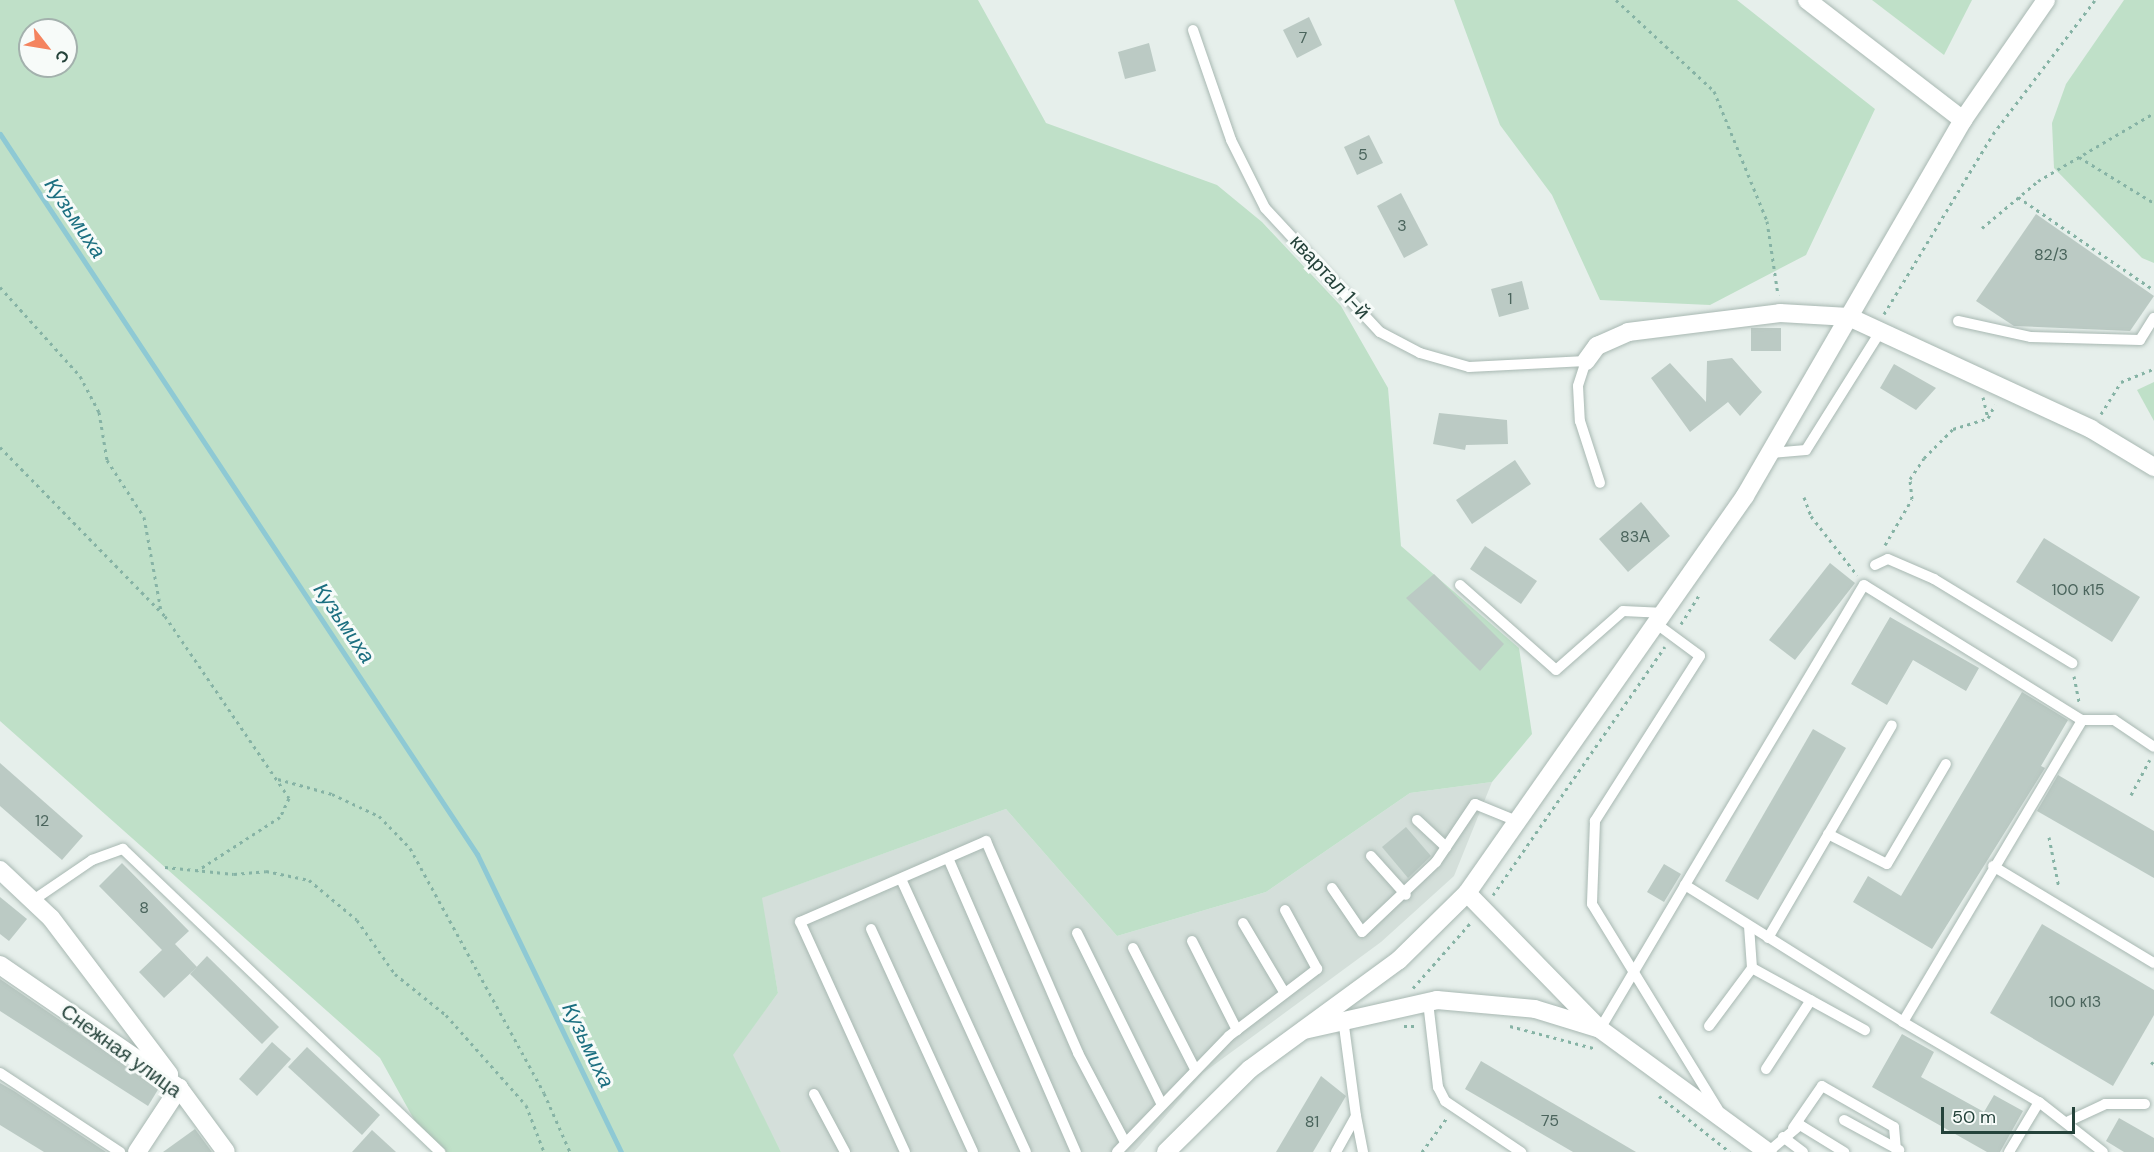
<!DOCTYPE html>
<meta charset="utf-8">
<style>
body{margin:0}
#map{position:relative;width:2154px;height:1152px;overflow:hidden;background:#e6efeb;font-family:"DM Sans",sans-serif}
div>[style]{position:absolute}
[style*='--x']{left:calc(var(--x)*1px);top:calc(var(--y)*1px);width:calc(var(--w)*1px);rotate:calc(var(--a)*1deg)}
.built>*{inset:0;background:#d4dfda}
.green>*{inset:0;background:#bfe0c8}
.stream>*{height:5px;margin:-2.5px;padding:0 2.5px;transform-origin:2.5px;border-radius:2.5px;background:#8ec9d4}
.building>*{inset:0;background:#bbcac4}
.path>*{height:3px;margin-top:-1.5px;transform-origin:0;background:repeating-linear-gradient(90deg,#86b3a5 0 3px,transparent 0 7.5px)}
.roads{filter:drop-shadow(0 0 2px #a8b8b2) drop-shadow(0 0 2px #a8b8b2)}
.service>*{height:10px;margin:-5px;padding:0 5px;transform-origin:5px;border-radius:5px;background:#fff}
.minor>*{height:18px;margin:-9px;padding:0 9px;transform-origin:9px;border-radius:9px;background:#fff}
.tertiary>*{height:18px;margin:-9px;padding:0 9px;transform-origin:9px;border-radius:9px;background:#fff}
.secondary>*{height:18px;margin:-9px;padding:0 9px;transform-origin:9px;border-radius:9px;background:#fff}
span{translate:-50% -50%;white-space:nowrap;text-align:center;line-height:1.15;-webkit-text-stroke:6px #f7fbf9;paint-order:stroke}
.number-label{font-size:16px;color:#4a645c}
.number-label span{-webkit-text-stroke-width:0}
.street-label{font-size:20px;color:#24423a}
.water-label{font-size:21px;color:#1c6f80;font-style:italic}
.north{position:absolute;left:18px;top:18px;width:60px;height:60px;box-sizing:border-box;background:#f7fbf9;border:2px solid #a3b1ad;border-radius:50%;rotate:121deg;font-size:16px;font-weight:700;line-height:24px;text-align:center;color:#24423a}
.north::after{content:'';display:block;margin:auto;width:21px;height:27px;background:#f4845f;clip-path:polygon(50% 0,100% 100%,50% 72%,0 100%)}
.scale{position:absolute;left:1941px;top:1107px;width:134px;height:27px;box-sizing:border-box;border:3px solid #24423a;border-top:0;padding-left:8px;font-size:18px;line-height:21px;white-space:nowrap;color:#24423a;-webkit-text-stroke:4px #f7fbf9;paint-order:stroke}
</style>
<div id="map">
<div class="built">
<div style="clip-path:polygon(1492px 782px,1454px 876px,1381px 942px,1203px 1073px,1134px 1152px,781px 1152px,732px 1055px,778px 993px,761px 898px,1006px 809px,1117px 936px,1266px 892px,1410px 793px)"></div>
</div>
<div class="green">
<div style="clip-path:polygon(evenodd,0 0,978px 0,1046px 123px,1217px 185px,1262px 222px,1341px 306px,1388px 388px,1401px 546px,1519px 648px,1532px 734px,1492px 782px,1410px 793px,1266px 892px,1117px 936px,1006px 809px,762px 898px,778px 993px,733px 1055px,781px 1152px,432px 1152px,380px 1058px,0 721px,0 0,30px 30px,66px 30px,66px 66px,30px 66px,30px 30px)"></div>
<div style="clip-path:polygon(1454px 0,1737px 0,1875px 109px,1806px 255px,1710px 305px,1600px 300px,1552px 195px,1500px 125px)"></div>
<div style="clip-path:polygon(1872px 0,1972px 0,1944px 55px)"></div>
<div style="clip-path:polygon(2124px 0,2154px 0,2154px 263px,2142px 258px,2054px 168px,2052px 123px,2066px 84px)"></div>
<div style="clip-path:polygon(2154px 382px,2154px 421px,2137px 390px)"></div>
</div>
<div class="stream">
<div style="--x:0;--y:134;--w:864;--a:56.48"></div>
<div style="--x:477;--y:854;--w:331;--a:64.2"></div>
</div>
<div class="building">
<div style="clip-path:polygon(1309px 17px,1322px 45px,1297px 58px,1283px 30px)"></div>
<div style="clip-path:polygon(1149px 43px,1156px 71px,1125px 79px,1118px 52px)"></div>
<div style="clip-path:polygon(1369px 135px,1383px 163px,1357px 175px,1344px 147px)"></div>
<div style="clip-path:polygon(1401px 193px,1428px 245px,1404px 258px,1377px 206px)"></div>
<div style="clip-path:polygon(2036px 214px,2154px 296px,2130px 331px,2014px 326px,1976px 301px)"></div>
<div style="clip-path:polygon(1522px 281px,1529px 309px,1499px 317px,1491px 289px)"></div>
<div style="clip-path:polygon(1751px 328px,1781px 328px,1781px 351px,1751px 351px)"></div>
<div style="clip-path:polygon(1732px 358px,1762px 392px,1740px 416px,1728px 402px,1690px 432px,1651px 378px,1670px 363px,1706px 402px,1707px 361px)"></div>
<div style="clip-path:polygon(1894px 364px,1936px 388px,1916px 410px,1880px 388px)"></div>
<div style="clip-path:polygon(1439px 413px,1507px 420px,1508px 444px,1466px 445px,1465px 450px,1433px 444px)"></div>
<div style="clip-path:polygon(1515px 460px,1531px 484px,1472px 524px,1456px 500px)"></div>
<div style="clip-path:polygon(1641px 502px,1670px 536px,1628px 572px,1599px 539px)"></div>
<div style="clip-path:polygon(2044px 538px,2140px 597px,2112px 642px,2016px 582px)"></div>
<div style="clip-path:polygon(1485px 546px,1537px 581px,1521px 604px,1470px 569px)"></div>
<div style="clip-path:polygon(1830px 563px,1855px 583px,1795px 660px,1769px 640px)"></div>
<div style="clip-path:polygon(1434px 574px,1504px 644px,1480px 671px,1406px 598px)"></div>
<div style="clip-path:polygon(1890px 617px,1979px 668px,1966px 691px,1913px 660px,1887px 705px,1851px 684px)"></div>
<div style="clip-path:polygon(2022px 692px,2068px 720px,2041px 766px,2045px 768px,1932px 949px,1853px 902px,1868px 876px,1901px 896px)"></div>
<div style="clip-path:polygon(1813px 729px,1846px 748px,1758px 900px,1725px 881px)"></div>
<div style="clip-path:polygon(0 763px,83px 836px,62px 860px,0 806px)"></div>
<div style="clip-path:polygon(2058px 775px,2154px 831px,2154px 878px,2037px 811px)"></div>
<div style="clip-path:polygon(1406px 827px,1431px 856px,1408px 878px,1382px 847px)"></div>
<div style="clip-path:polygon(122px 863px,189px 931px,175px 944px,197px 967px,164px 998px,139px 972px,162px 950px,99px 886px)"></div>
<div style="clip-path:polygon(1664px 864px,1681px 874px,1664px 902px,1647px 892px)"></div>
<div style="clip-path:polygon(0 897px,27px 919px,9px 941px,0 934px)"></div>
<div style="clip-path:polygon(2042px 924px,2154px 990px,2154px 1015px,2113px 1086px,1990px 1013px)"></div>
<div style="clip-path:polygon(207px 956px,279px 1027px,262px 1044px,190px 974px)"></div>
<div style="clip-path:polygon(0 979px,159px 1088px,148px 1106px,0 1011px)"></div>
<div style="clip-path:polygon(1902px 1034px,1934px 1052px,1921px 1077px,1984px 1112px,1994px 1095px,2023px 1111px,2000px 1152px,1987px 1152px,1872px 1087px)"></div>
<div style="clip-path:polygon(272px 1042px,291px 1059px,257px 1096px,239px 1079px)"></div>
<div style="clip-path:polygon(307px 1047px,380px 1115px,362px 1135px,288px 1067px)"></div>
<div style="clip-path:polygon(1481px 1061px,1636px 1152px,1573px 1152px,1465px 1089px)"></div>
<div style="clip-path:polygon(1321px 1076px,1346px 1096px,1313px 1152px,1276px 1152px)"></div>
<div style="clip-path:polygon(0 1083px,14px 1091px,106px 1152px,44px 1152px,0 1125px)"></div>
<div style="clip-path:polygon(2119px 1118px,2154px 1138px,2154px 1152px,2124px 1152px,2106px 1141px)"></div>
<div style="clip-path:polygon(195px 1129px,212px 1152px,163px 1152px)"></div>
<div style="clip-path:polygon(372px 1130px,396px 1152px,352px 1152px)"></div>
</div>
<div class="path">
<div style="--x:1616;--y:0;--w:134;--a:42.9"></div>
<div style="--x:1714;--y:91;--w:140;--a:67.8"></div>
<div style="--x:1767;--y:221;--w:75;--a:81.5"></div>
<div style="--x:2079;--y:157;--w:88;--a:31.5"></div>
<div style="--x:2018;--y:197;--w:165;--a:34.4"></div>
<div style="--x:1982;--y:228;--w:73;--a:-40"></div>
<div style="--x:2038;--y:181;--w:134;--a:-30.4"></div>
<div style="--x:0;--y:287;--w:120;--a:48"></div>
<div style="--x:80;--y:376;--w:41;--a:62.2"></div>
<div style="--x:99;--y:412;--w:49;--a:80.5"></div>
<div style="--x:107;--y:460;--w:68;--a:57"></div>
<div style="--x:144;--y:517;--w:96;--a:79.7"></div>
<div style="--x:1884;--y:314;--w:210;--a:-58.8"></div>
<div style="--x:1993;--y:134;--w:168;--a:-52.7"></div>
<div style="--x:1983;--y:397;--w:22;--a:77"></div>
<div style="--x:2101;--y:414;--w:38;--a:-58"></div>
<div style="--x:2121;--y:382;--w:35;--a:-22"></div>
<div style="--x:0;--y:447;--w:236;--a:45.7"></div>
<div style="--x:165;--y:616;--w:220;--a:55.7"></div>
<div style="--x:289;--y:798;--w:21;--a:115"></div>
<div style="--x:280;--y:817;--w:98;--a:147.1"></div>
<div style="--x:1804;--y:497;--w:20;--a:70"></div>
<div style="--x:1811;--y:516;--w:75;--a:52.1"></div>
<div style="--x:1885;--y:545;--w:53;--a:-59.6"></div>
<div style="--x:1912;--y:499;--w:20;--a:-96"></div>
<div style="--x:1910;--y:479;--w:25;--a:-56"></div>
<div style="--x:1924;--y:458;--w:41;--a:-45"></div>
<div style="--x:1953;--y:429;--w:37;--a:-17"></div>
<div style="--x:1988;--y:418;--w:15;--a:-62"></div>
<div style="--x:1681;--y:624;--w:36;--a:-58"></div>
<div style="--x:2074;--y:676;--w:26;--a:79"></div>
<div style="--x:278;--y:779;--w:56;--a:15.5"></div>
<div style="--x:332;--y:794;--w:52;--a:25.1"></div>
<div style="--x:379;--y:816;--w:45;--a:45.9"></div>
<div style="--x:410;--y:848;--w:279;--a:61.3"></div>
<div style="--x:544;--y:1093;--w:64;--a:66.2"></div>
<div style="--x:2131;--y:795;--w:40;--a:-62"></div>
<div style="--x:2049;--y:837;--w:52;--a:78.9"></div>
<div style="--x:165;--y:867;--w:69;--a:5.8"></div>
<div style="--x:234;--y:874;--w:32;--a:-5"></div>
<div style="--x:266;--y:871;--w:44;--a:11.8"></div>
<div style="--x:309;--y:880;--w:62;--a:39.8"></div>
<div style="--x:357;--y:920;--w:66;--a:54.9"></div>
<div style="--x:395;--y:974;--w:65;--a:38.8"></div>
<div style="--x:446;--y:1015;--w:120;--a:48.4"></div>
<div style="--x:526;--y:1105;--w:50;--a:69"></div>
<div style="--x:1493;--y:895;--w:302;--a:-55.3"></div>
<div style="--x:1413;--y:988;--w:89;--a:-48.6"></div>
<div style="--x:1404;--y:1026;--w:14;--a:0"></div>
<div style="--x:1510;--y:1026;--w:86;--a:14.8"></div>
<div style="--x:2151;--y:1062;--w:4;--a:34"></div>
<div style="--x:1659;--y:1096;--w:90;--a:38.3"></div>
<div style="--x:1422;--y:1152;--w:41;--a:-54"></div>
</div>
<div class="roads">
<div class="service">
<div style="--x:1193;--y:30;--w:116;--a:70.9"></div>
<div style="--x:1231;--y:140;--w:76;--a:63.4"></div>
<div style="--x:1265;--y:208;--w:169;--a:47.2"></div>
<div style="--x:1380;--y:332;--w:45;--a:27.7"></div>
<div style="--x:1420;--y:353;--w:51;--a:15.9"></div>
<div style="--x:1469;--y:367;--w:117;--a:-2.9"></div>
<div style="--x:1586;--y:361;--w:26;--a:108"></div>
<div style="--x:1578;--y:386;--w:35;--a:87"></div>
<div style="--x:1580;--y:421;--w:65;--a:72.1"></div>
<div style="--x:1958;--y:321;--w:75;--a:12.4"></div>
<div style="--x:2031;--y:337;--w:109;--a:1.6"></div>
<div style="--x:2140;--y:340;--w:26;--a:-58"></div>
<div style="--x:1771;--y:453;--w:35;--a:-5"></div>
<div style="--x:1806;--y:450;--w:139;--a:-57.9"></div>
<div style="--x:1875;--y:565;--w:14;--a:-25"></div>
<div style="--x:1888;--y:559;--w:50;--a:23.5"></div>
<div style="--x:1934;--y:579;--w:162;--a:31.3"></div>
<div style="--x:1460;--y:585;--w:128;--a:41.5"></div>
<div style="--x:1556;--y:670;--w:89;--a:-41.4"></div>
<div style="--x:1623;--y:611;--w:42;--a:2.7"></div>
<div style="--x:1658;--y:625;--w:52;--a:36.4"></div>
<div style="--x:1700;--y:656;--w:196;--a:122.5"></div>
<div style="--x:1595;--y:821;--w:83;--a:92.1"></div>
<div style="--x:1592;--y:904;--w:241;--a:58.5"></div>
<div style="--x:1417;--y:820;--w:40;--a:43"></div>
<div style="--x:1828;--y:834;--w:66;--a:27"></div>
<div style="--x:1887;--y:864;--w:116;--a:-59.5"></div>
<div style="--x:1371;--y:856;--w:52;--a:48.1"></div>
<div style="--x:948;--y:858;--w:321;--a:66.5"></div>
<div style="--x:1993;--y:866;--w:188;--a:31.1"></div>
<div style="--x:901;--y:879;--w:300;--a:65.4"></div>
<div style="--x:1685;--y:885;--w:349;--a:-59.2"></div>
<div style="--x:1864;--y:585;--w:256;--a:31.8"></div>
<div style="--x:2082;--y:720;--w:32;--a:0"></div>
<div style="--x:2114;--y:720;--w:48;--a:34"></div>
<div style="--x:1332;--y:888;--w:53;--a:55.7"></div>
<div style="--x:1362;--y:932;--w:102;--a:-43.4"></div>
<div style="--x:1436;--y:862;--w:70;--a:-56.1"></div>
<div style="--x:1475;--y:804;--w:48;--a:22.2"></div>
<div style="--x:32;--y:901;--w:73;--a:-34.3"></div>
<div style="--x:92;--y:860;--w:33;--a:-20"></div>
<div style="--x:123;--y:849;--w:439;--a:43.7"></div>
<div style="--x:1243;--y:923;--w:80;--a:59.3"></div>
<div style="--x:871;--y:929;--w:245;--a:65.4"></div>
<div style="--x:1077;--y:933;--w:190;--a:63.7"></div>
<div style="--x:1768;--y:938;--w:246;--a:-59.8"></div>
<div style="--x:1192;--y:941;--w:100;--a:63.2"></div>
<div style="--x:1133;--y:948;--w:136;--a:62.9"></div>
<div style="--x:1752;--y:968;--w:129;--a:28.8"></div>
<div style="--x:1428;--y:1002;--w:86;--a:83.3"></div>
<div style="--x:1438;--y:1087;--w:16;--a:63"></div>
<div style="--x:1445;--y:1101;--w:92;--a:33.9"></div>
<div style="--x:1903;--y:1022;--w:158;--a:30.5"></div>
<div style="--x:1709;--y:1026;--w:72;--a:-53.4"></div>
<div style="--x:1752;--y:968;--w:42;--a:-94.1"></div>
<div style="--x:1600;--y:1029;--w:167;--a:-59.4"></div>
<div style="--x:1685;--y:885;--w:257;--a:32.1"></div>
<div style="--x:1903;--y:1022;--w:351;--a:-59.3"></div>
<div style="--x:1766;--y:1069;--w:82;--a:-56.9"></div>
<div style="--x:0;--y:1073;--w:144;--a:33.4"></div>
<div style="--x:814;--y:1094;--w:66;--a:61.9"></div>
<div style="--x:1356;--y:1116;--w:37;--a:79"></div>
<div style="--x:1844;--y:1120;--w:63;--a:28.6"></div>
<div style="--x:2069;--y:1121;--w:40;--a:-25"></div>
<div style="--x:2105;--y:1104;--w:40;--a:0"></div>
<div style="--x:1793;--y:1128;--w:51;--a:-55.4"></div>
<div style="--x:1822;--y:1086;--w:83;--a:29.7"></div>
<div style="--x:1894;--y:1127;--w:22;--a:85"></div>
<div style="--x:1783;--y:1137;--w:25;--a:37"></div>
<div style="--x:905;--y:1152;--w:253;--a:-114.5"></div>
<div style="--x:800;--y:922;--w:203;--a:-23.5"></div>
<div style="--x:986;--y:841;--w:231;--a:66.5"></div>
<div style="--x:1078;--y:1053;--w:101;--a:62.2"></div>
<div style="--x:1117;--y:1152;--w:161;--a:-46"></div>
<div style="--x:1229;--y:1036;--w:111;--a:-37.3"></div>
<div style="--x:1317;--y:969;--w:67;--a:-118.5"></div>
<div style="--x:1336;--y:1152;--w:41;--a:-60.9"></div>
<div style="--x:1356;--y:1116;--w:98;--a:-97.6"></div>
<div style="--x:1768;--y:1152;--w:42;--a:-40.2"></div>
<div style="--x:1800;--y:1125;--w:52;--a:31.5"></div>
<div style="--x:2009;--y:1152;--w:58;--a:-59"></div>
<div style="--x:2039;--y:1102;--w:81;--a:38"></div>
</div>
<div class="minor">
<div style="--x:1586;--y:361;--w:19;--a:-54"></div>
<div style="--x:1597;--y:346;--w:34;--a:-24"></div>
<div style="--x:1628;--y:332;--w:153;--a:-7.1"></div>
<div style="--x:1780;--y:313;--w:69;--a:3.3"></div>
<div style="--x:1849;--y:317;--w:267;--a:24.8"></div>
<div style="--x:2091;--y:429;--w:74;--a:31.1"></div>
<div style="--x:0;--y:870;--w:70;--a:43.3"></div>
<div style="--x:51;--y:918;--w:196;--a:52.9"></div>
<div style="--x:0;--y:965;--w:217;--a:34.5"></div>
<div style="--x:179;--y:1088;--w:79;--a:53.7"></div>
<div style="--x:137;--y:1152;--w:77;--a:-56.7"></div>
</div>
<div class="tertiary">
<div style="--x:1807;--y:0;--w:197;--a:37.6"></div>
<div style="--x:1467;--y:893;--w:183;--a:45.7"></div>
<div style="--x:1304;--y:1030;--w:136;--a:-12.7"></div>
<div style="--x:1437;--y:1000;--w:98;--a:5.2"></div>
<div style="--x:1535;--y:1009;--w:68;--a:17.1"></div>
<div style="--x:1600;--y:1029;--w:208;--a:36.2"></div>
</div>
<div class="secondary">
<div style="--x:1166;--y:1152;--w:118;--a:-44.7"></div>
<div style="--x:1250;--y:1069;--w:185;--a:-36.2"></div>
<div style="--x:1399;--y:960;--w:95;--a:-44.6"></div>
<div style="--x:1467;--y:893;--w:485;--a:-55"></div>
<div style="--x:1745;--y:496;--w:435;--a:-59.9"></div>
<div style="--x:1963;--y:120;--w:146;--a:-55.3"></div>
</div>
</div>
<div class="number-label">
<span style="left:1303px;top:38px">7</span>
<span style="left:1363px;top:155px">5</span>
<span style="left:1402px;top:226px">3</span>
<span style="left:2051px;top:255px">82/3</span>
<span style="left:1510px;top:299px">1</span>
<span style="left:1635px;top:537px">83А</span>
<span style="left:2078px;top:590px">100 к15</span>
<span style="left:42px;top:821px">12</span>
<span style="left:144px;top:908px">8</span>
<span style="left:2075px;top:1002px">100 к13</span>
<span style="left:1550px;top:1121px">75</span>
<span style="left:1312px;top:1122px">81</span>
</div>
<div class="street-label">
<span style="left:1330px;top:277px;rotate:47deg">квартал 1-й</span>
<span style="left:121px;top:1051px;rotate:36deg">Снежная улица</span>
</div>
<div class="water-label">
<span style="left:75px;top:218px;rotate:56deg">Кузьмиха</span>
<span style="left:344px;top:623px;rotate:56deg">Кузьмиха</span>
<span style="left:588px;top:1045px;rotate:64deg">Кузьмиха</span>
</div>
<div class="north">С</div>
<div class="scale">50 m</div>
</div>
